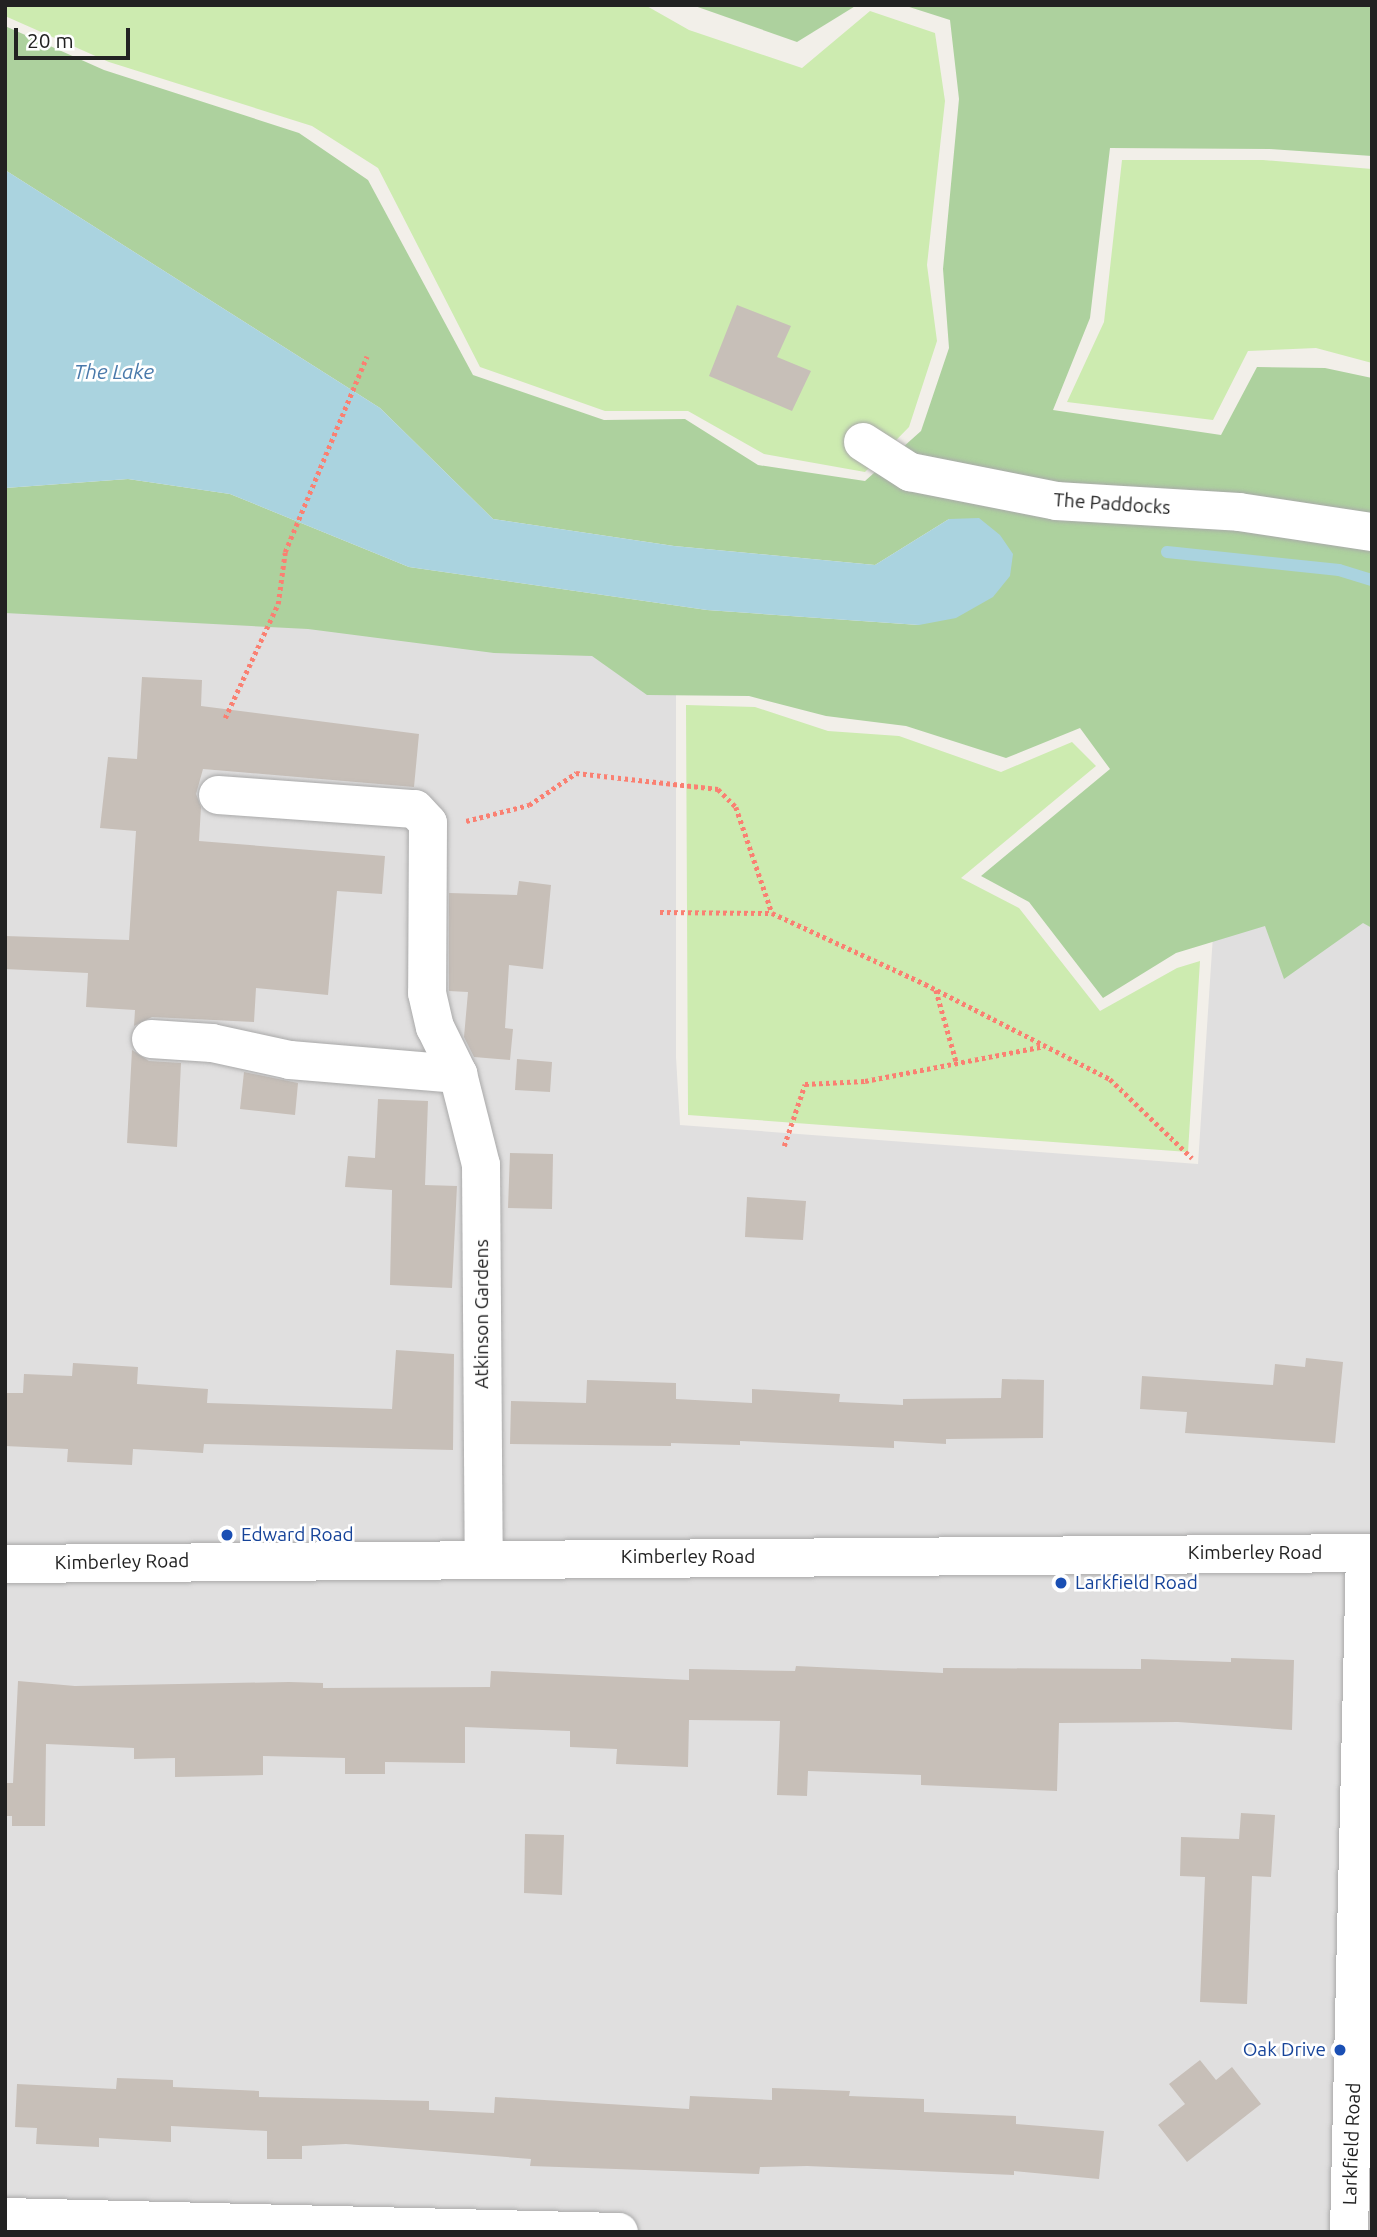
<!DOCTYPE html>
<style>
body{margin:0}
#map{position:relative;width:1377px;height:2237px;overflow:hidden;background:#f2efe9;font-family:Ubuntu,sans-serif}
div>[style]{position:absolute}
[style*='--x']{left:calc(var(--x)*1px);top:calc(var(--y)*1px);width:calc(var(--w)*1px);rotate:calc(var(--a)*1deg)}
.residential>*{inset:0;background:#e0dfdf}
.grass>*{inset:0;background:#cdebb0}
.forest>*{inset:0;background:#add19e}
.water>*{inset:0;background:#aad3df}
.stream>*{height:12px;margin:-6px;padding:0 6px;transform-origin:6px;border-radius:6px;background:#aad3df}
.building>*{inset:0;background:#c7bfb8}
.path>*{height:4.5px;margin-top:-2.25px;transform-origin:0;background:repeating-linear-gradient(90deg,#fa8072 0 3.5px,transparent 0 7px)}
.roads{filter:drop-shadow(0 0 2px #a9a9a9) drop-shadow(0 0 2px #a9a9a9)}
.minor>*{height:38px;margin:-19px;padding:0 19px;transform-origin:19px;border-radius:19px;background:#fff}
.tertiary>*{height:38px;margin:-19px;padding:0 19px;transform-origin:19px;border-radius:19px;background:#fff}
.dots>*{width:19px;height:19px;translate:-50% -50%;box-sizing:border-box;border:4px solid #fff;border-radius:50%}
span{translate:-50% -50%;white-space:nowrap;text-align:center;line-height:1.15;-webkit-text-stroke:5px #fff;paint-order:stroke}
.street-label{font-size:19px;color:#222}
.transit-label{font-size:19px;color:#164399}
.left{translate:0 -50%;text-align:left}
.right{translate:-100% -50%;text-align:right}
.water-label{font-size:21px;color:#4a7aab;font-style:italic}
.frame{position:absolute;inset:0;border:7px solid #222;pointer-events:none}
.scale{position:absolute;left:14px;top:28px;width:116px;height:32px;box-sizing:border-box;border:4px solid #222;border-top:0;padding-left:9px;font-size:21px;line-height:24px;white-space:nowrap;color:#222;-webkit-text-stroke:5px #fff;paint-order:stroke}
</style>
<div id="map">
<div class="residential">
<div style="clip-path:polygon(5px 580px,676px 646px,676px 1057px,680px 1125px,1198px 1164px,1225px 752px,1372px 779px,1372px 2232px,5px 2232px)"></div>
</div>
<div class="grass">
<div style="clip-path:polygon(5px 5px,645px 5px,689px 30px,802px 68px,870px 11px,935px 33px,945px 101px,927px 265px,937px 341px,909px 427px,865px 472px,764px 454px,688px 411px,605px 411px,480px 367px,378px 168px,312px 126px,109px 62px,5px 16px)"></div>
<div style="clip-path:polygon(1122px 160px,1263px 160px,1372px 169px,1372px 363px,1316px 348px,1248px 351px,1213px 420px,1067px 402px,1104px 322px)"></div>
<div style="clip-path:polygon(686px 705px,755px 707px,828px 731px,899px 736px,1001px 772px,1072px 742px,1096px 766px,961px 878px,1019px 908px,1100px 1011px,1177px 968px,1200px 961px,1188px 1152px,688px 1115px)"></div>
</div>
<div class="forest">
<div style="clip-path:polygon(692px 5px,857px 5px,797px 42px)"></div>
<div style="clip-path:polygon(903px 5px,1372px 6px,1372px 156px,1270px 149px,1110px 148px,1090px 318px,1053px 410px,1221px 435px,1257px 367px,1325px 368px,1372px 378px,1372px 928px,1363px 923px,1284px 979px,1265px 926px,1176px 953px,1103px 998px,1029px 902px,981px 876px,1110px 769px,1080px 728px,1006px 758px,906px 726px,826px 716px,749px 696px,647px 695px,592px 656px,494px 653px,308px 629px,5px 613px,5px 488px,128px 479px,230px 494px,409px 567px,707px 610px,919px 625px,949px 519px,875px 565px,674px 546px,493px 519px,380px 408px,5px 170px,5px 26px,104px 70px,299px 133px,368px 180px,473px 375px,604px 420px,685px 419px,758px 465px,865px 481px,921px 431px,949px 348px,943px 269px,959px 99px,950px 20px)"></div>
</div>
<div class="water">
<div style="clip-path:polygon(5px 170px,380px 408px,493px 519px,674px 546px,875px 565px,949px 519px,979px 518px,1000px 535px,1013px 554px,1010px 576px,993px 597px,956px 618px,919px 625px,707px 610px,409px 567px,230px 494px,128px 479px,5px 488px)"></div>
</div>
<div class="stream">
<div style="--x:1167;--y:552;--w:173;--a:6"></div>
<div style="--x:1339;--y:570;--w:34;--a:17"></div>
</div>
<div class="building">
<div style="clip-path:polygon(737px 305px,791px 326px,777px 357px,811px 371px,792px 411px,709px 376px)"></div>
<div style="clip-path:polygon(142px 677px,202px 680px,201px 706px,419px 734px,414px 787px,203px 769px,196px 794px,201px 807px,199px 841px,385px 856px,382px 894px,337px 891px,328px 995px,256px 988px,254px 1022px,152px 1017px,134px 1026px,135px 1010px,86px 1007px,88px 973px,5px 969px,5px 936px,129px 940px,136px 831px,100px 828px,108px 757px,137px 759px)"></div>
<div style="clip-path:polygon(519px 881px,551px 885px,543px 969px,509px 965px,505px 1028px,513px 1029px,510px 1060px,474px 1057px,464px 1037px,468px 992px,449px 991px,449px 893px,517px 895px)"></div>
<div style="clip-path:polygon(132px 1050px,149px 1061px,181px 1063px,177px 1147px,127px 1143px)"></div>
<div style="clip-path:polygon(517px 1059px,552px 1062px,550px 1092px,515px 1090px)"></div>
<div style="clip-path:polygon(244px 1072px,298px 1083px,295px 1115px,240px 1109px)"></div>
<div style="clip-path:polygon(378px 1099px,428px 1101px,425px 1185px,457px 1186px,452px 1288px,390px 1285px,392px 1190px,345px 1187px,348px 1156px,375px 1158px)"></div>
<div style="clip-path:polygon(510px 1153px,553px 1154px,552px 1209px,508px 1208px)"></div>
<div style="clip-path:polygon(747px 1197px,806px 1201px,803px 1240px,745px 1237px)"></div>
<div style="clip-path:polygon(396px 1350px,454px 1354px,453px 1450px,204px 1444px,203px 1453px,133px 1449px,132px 1465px,67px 1462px,68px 1449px,5px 1446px,5px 1393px,23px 1393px,24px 1374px,72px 1376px,73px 1363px,138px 1367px,137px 1384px,208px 1389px,207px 1403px,392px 1409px)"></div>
<div style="clip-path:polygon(1306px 1358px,1343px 1362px,1335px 1443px,1185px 1433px,1187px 1412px,1140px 1409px,1142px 1376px,1273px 1385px,1275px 1364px,1305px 1367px)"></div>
<div style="clip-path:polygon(1002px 1379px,1044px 1380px,1043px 1438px,946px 1439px,946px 1444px,894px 1441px,894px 1448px,740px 1441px,740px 1445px,671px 1443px,671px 1446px,510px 1444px,511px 1401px,586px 1403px,587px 1380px,676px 1383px,676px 1399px,752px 1403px,752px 1389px,840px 1394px,839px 1402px,903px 1405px,903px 1399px,1001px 1398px)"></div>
<div style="clip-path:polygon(1231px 1658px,1294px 1660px,1292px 1730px,1178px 1722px,1059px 1723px,1057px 1791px,921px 1785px,921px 1775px,808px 1771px,807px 1796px,777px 1795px,780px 1721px,689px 1720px,688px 1767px,616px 1764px,617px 1749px,570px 1747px,570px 1731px,465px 1727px,465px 1763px,385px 1762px,385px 1774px,345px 1774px,345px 1758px,263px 1756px,263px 1775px,175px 1777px,175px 1758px,134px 1759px,134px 1748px,46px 1744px,45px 1826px,12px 1826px,12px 1816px,5px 1816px,5px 1783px,13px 1783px,18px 1681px,75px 1686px,289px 1682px,323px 1683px,323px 1688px,490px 1687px,491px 1671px,689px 1680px,689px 1669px,795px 1671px,796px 1666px,943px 1673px,943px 1668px,1141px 1669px,1141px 1659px,1231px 1662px)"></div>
<div style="clip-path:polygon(1241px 1813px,1275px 1815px,1271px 1877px,1252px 1876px,1247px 2004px,1200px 2002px,1205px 1877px,1180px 1876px,1181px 1837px,1239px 1839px)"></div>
<div style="clip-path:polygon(525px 1834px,564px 1835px,562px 1895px,524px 1893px)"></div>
<div style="clip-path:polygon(1200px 2060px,1216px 2080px,1232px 2067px,1261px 2104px,1187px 2162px,1158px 2125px,1185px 2104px,1169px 2084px)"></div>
<div style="clip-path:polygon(117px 2078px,173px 2080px,173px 2087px,259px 2091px,259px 2097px,429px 2101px,429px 2110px,494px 2113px,495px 2097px,689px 2109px,690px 2096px,772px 2100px,772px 2088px,850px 2091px,849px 2096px,924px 2099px,924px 2112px,1016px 2116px,1016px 2124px,1104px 2131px,1099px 2179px,1014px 2171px,1014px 2175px,807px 2166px,760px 2167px,759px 2174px,559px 2167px,530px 2166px,531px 2159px,346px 2144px,302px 2146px,302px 2159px,267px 2159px,267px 2131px,171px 2126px,171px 2142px,99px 2138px,99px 2147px,36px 2144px,37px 2128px,15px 2127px,17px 2084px,116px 2089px)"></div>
</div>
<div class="path">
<div style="--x:225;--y:718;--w:126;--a:-65.1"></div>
<div style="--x:278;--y:604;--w:52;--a:-82.3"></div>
<div style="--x:285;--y:552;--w:212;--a:-67.3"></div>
<div style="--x:466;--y:821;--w:65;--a:-14.3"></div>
<div style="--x:529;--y:805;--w:57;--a:-34.2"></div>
<div style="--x:576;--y:773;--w:143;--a:6.4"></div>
<div style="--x:718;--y:789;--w:25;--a:45"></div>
<div style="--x:736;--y:807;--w:112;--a:71.2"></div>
<div style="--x:660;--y:912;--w:112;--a:0.5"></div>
<div style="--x:772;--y:913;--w:169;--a:24.9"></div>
<div style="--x:925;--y:984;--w:208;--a:27.2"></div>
<div style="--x:1110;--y:1079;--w:114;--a:43.9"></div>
<div style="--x:936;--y:990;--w:77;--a:74.2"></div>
<div style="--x:784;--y:1146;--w:65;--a:-71.3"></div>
<div style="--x:805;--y:1084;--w:60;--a:-2.9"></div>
<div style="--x:865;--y:1081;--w:183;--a:-11"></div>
</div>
<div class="roads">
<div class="minor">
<div style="--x:863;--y:442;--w:56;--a:32.6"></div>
<div style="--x:910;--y:472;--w:149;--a:11.2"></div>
<div style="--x:1056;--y:501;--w:183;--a:3.4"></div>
<div style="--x:1239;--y:512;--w:134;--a:8.6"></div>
<div style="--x:218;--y:795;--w:197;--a:4.1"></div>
<div style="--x:415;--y:809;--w:19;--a:47"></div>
<div style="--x:428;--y:823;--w:170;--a:90.3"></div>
<div style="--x:427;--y:993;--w:35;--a:77"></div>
<div style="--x:435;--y:1027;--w:52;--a:63.9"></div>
<div style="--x:458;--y:1074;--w:94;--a:75.8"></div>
<div style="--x:481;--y:1165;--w:393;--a:89.6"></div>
<div style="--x:151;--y:1039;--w:61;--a:3.8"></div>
<div style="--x:212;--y:1043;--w:80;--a:12.3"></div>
<div style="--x:290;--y:1060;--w:169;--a:4.8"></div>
<div style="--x:5;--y:2217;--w:614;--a:1.4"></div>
<div style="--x:1349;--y:2232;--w:679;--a:-88.65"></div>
</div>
<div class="tertiary">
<div style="--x:5;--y:1564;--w:1367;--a:-0.46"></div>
</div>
</div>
<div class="dots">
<div style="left:227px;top:1535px;background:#1a4fb4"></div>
<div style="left:1061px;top:1583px;background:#1a4fb4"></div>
<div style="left:1340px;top:2050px;background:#1a4fb4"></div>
</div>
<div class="street-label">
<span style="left:1112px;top:504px;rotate:4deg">The Paddocks</span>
<span style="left:482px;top:1314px;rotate:-90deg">Atkinson Gardens</span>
<span style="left:1255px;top:1553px">Kimberley Road</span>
<span style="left:688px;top:1557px">Kimberley Road</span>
<span style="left:122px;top:1562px;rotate:-1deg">Kimberley Road</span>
<span style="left:1352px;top:2144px;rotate:-88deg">Larkfield Road</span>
</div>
<div class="transit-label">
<span class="left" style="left:241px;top:1535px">Edward Road</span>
<span class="left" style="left:1075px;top:1583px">Larkfield Road</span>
<span class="right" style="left:1326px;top:2050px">Oak Drive</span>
</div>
<div class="water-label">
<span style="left:114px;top:371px">The Lake</span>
</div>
<div class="frame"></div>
<div class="scale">20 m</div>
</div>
